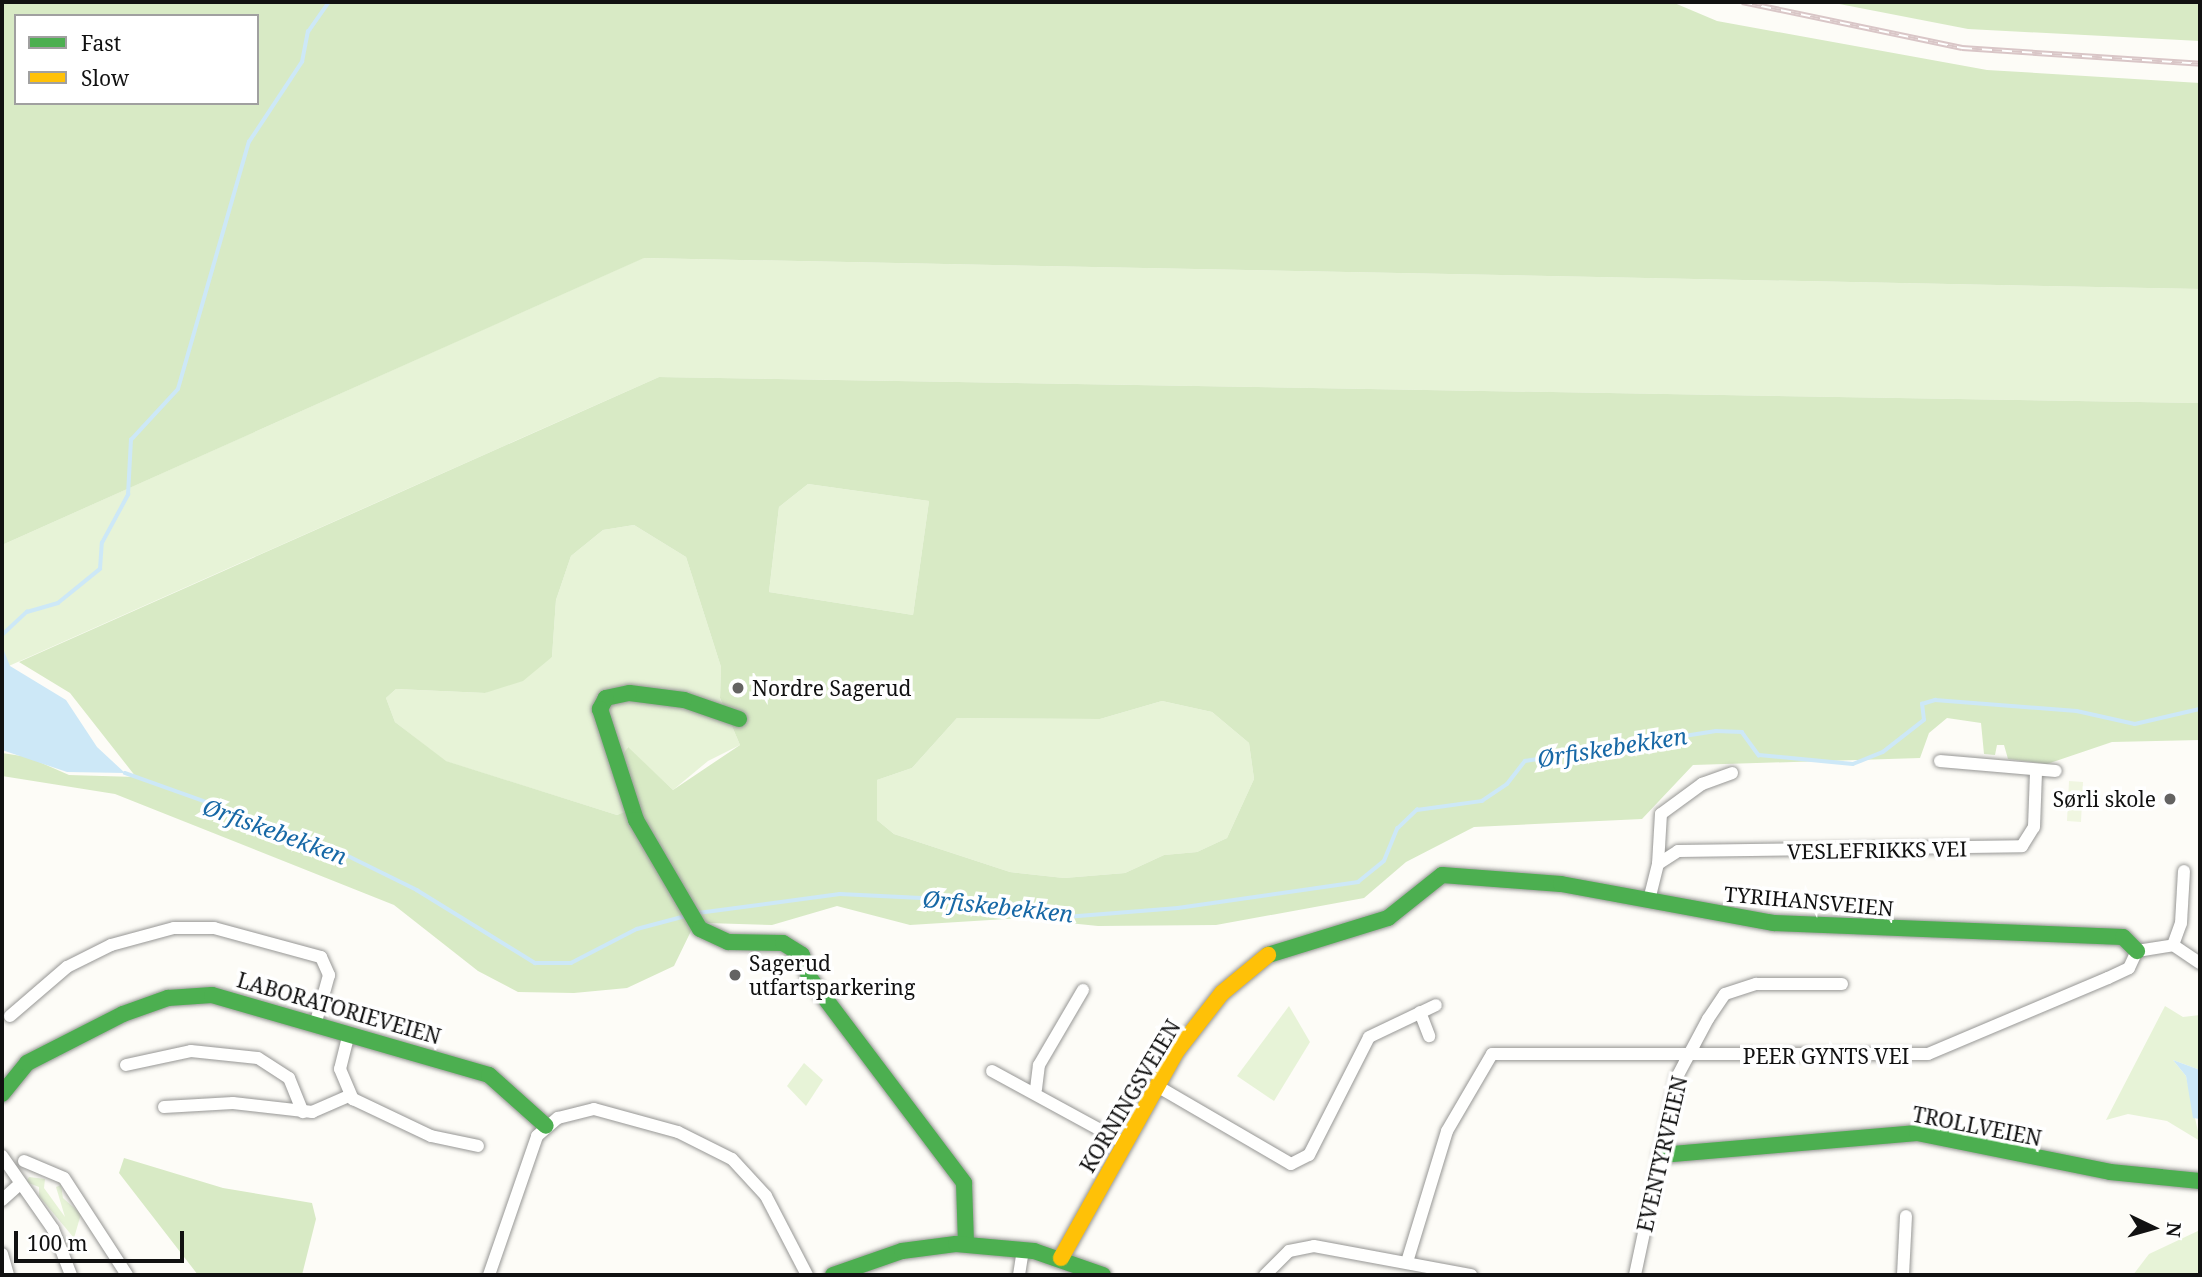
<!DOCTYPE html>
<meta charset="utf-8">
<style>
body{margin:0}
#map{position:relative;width:2202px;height:1277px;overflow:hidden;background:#fdfcf7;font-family:"Noto Serif",serif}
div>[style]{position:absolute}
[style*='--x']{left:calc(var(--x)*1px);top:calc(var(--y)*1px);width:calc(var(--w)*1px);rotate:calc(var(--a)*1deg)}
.green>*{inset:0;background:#e7f3d7}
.forest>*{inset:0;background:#d8eac5}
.pitch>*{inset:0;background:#f0f6e1}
.water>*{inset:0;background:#cde8f7}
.stream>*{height:3.5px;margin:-1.75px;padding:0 1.75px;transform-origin:1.75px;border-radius:1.75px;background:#cde8f7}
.roads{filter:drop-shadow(0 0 2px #979795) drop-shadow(0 0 2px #979795)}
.street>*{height:12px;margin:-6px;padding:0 6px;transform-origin:6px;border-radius:6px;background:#fffffe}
.fast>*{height:16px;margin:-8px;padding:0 8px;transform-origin:8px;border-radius:8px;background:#4caf50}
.slow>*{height:16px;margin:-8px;padding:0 8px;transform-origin:8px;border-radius:8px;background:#ffc107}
.rail>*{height:6px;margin-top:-3px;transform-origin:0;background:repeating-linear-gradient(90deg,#fff 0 10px,#d9c6c7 0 20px);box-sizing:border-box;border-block:2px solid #d9c6c7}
.dots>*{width:19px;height:19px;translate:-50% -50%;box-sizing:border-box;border:4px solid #fff;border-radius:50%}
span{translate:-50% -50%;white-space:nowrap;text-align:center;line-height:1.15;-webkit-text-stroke:7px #fff;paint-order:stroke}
.poi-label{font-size:21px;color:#111}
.left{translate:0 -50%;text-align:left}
.right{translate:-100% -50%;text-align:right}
.street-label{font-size:21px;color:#111}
.water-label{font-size:23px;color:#1768a6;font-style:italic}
.frame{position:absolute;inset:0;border:4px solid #111;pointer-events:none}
.legend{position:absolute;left:14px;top:14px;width:245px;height:91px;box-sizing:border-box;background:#fff;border:2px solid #a0a0a0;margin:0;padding:9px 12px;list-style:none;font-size:21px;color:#111}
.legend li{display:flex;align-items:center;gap:14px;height:35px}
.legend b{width:35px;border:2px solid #a0a0a0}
.north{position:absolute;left:2118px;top:1193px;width:70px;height:70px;-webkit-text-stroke:5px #fff;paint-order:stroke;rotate:95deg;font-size:19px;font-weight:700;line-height:28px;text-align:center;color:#111}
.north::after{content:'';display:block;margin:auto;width:24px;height:32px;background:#111;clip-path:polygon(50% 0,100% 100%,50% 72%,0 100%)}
.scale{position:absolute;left:14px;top:1231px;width:170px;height:32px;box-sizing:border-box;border:4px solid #111;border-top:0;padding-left:9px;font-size:21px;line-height:24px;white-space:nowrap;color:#111;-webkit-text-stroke:5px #fff;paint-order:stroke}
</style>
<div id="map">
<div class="green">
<div style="clip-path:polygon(643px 258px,2200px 289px,2200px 403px,659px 377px,2px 669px,2px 545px)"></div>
<div style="clip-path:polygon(808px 484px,929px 501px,913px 615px,769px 592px,779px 507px)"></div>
<div style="clip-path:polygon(634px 525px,686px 557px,721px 667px,720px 698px,740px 745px,708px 761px,673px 790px,627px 747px,634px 808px,617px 815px,445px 761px,395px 722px,386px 698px,396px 689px,485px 693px,552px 657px,556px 600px,571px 556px,603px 530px)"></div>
<div style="clip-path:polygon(1162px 701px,1212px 712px,1249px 743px,1254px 779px,1227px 838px,1197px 852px,1164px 855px,1125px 873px,1064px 878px,1010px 872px,894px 834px,877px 820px,877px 780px,912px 768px,957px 718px,1100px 719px)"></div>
<div style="clip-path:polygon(1289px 1006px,1310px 1042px,1274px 1101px,1237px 1076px)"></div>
<div style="clip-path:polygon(2165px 1006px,2183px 1017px,2200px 1015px,2200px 1070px,2173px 1060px,2186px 1076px,2200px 1141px,2167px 1121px,2128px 1114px,2106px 1120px)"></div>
<div style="clip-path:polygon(804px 1063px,823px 1080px,806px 1106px,787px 1086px)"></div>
<div style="clip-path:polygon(29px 1177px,45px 1179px,44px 1188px,65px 1217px,56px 1187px,61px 1185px,63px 1198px,81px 1214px,74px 1238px,39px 1196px,39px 1187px,26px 1182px)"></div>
<div style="clip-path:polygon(2200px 1230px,2200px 1275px,2133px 1275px,2149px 1254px)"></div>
</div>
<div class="forest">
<div style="clip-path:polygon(evenodd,2px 2px,1672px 2px,1717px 21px,1987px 70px,2200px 83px,2200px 289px,644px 258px,2px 545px,2px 2px,16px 16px,257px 16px,257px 103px,16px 103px,16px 16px)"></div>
<div style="clip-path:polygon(1829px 2px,2200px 2px,2200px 41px,1968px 29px)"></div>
<div style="clip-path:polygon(evenodd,659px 377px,2200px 403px,2200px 740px,2112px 742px,2047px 764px,2008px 759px,2004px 745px,1997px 745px,1995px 755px,1984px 754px,1981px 723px,1947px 718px,1929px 733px,1920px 758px,1693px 765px,1642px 819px,1474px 827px,1406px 862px,1364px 898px,1216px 925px,1098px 926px,1020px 918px,910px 925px,837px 906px,772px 925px,706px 923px,692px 929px,674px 966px,627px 988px,574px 993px,518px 992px,478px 971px,394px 905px,115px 794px,2px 776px,2px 753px,28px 757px,69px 775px,136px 777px,70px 693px,19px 662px,659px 377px,808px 484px,929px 501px,913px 615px,769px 592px,779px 507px,808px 484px,659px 377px,634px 525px,686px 557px,721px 667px,720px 698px,740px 745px,673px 790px,628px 747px,623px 755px,634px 808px,617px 815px,446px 761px,395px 722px,386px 698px,396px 689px,485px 693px,523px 681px,552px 657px,556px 600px,571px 556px,603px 530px,634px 525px,659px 377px,1162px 701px,1212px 712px,1249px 743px,1254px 779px,1227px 838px,1197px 852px,1164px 855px,1125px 873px,1064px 878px,1010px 872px,894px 834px,877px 820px,877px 780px,912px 768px,957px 718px,1100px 719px,1162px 701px)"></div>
<div style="clip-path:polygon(124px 1158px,223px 1188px,312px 1203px,316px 1219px,302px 1275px,198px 1275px,119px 1173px)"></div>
</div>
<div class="pitch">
<div style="clip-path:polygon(2069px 781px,2083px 782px,2081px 822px,2067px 821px)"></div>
</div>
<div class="water">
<div style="clip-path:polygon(2px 646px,10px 666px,66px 700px,97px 747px,125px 773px,67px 772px,2px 750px)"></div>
<div style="clip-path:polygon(2173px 1060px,2200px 1070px,2200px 1119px,2193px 1118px,2186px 1076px)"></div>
</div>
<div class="stream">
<div style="--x:2;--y:635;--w:34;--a:-43"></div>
<div style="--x:27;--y:612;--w:32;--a:-16"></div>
<div style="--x:58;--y:603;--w:54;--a:-39"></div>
<div style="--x:100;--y:569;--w:26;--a:-86"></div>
<div style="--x:102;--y:543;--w:55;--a:-61.6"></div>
<div style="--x:128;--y:495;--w:55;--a:-86.9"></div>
<div style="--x:131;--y:440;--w:69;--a:-47.3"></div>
<div style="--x:178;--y:389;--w:257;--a:-74"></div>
<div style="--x:249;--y:142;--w:96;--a:-56.5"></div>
<div style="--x:302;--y:62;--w:31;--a:-79"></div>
<div style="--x:308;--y:32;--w:37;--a:-55"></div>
<div style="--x:125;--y:773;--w:211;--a:19.6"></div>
<div style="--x:324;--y:844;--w:104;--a:26.3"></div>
<div style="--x:417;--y:890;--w:139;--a:31.7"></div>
<div style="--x:535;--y:963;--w:36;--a:0"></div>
<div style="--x:571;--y:963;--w:74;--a:-27.3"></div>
<div style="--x:637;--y:929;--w:51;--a:-14.9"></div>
<div style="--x:698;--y:913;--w:143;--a:-7.6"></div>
<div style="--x:840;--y:894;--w:163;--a:2.8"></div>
<div style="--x:1003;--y:902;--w:65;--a:13.4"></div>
<div style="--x:1066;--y:917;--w:112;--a:-4.6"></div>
<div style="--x:1178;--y:908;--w:182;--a:-8.2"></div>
<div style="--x:1358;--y:882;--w:33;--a:-39"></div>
<div style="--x:1384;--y:861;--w:35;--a:-68"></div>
<div style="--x:1397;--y:829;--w:28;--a:-44"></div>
<div style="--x:1417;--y:810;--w:66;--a:-7.9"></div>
<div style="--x:1482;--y:801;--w:30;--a:-34"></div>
<div style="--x:1507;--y:784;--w:29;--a:-52"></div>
<div style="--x:1525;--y:761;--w:193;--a:-8.9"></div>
<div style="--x:1716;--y:731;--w:26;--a:2"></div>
<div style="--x:1742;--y:732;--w:29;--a:54"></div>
<div style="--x:1759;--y:755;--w:94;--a:5.5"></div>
<div style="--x:1853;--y:764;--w:32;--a:-22"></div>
<div style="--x:1883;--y:752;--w:52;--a:-38"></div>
<div style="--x:1924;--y:720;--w:16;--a:-97"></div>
<div style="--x:1922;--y:704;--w:14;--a:-17"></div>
<div style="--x:1935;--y:700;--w:142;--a:4.4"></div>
<div style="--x:2077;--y:711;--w:59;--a:12.6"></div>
<div style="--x:2135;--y:724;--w:67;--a:-13"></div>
</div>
<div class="roads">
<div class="street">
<div style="--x:1940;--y:761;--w:116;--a:4.9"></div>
<div style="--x:1658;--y:864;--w:50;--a:-86.6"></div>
<div style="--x:1661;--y:814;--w:51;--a:-36.2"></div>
<div style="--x:1702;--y:784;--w:32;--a:-20"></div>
<div style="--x:1649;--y:900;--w:37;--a:-76"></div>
<div style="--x:1658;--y:864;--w:24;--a:-33"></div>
<div style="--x:1678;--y:851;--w:344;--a:-0.8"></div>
<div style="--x:2022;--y:846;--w:22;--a:-58"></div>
<div style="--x:2034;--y:827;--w:55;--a:-87.9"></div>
<div style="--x:2173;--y:945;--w:32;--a:34"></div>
<div style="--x:1420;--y:1012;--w:26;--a:69"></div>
<div style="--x:10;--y:1016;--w:75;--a:-40.7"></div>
<div style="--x:67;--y:967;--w:49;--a:-26.6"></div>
<div style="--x:111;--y:945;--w:65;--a:-15.1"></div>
<div style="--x:174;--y:928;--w:40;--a:0"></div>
<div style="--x:214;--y:928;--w:111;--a:15.2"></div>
<div style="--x:321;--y:957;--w:20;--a:66"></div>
<div style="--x:329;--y:975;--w:49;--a:105.5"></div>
<div style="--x:349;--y:1033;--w:37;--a:104"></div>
<div style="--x:340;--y:1069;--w:33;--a:67"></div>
<div style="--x:353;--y:1099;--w:86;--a:25.4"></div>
<div style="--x:431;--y:1136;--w:48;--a:12"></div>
<div style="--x:126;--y:1065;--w:66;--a:-12.2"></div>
<div style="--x:191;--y:1051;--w:67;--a:6"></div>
<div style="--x:258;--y:1058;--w:37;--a:33"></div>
<div style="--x:289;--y:1078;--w:37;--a:68"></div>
<div style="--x:992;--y:1071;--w:150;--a:28.6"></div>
<div style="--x:1157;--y:1086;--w:155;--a:30.2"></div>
<div style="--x:1291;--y:1164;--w:20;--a:-27"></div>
<div style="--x:1309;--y:1155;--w:132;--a:-63"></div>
<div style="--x:1369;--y:1037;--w:74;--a:-25.5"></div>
<div style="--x:1036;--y:1089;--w:24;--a:-83"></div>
<div style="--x:1039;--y:1065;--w:87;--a:-59.6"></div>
<div style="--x:164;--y:1107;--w:69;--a:-3.3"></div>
<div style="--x:233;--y:1103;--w:80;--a:6.5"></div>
<div style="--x:312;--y:1112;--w:40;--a:-23.4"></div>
<div style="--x:2;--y:1156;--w:89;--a:55.1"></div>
<div style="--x:53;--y:1229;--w:49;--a:68.6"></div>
<div style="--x:24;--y:1161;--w:43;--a:23"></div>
<div style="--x:64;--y:1178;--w:116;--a:57"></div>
<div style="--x:2;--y:1200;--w:24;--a:-42"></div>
<div style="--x:2;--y:1254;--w:22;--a:74"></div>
<div style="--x:1407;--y:1262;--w:137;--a:-73"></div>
<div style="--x:1447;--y:1131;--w:89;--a:-59.7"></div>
<div style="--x:1492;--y:1054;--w:436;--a:0"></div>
<div style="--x:1928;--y:1054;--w:195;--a:-22.9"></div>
<div style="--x:2108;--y:978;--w:23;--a:-25"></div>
<div style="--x:2129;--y:968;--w:19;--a:-65"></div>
<div style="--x:2137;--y:951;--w:36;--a:-9"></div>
<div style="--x:2173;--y:945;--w:23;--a:-70"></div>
<div style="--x:2181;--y:923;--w:52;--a:-86.7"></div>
<div style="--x:489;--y:1275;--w:147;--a:-70.9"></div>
<div style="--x:537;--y:1136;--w:28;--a:-41"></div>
<div style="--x:558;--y:1118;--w:37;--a:-14"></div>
<div style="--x:594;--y:1109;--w:87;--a:15.3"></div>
<div style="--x:678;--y:1132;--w:60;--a:26.6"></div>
<div style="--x:732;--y:1159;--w:50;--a:47.4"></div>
<div style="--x:766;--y:1196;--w:89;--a:62.6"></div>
<div style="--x:1019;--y:1275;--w:26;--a:-81"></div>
<div style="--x:1265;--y:1275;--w:34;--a:-45"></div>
<div style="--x:1289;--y:1251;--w:25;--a:-11"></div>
<div style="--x:1314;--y:1246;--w:160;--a:10.5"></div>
<div style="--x:1635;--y:1275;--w:202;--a:-78"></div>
<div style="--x:1677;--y:1077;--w:66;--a:-61.9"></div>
<div style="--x:1708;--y:1019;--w:30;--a:-56"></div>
<div style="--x:1725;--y:994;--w:33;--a:-18"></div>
<div style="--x:1756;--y:984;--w:86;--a:0"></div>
<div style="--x:1903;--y:1275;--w:59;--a:-87.1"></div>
</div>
<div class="fast">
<div style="--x:739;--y:719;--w:58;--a:-160.9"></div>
<div style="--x:684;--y:700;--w:55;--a:-172.7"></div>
<div style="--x:629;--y:693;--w:24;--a:168"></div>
<div style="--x:606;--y:698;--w:13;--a:119"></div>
<div style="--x:600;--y:709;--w:117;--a:72"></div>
<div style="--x:636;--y:820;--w:126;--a:59.6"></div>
<div style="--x:700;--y:929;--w:31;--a:25"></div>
<div style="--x:728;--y:942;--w:55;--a:1"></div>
<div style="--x:783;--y:943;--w:22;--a:32"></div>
<div style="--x:802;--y:955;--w:23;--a:72"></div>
<div style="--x:809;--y:977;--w:258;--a:53"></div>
<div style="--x:964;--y:1183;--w:61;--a:88.1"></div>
<div style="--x:1268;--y:955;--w:126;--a:-17.1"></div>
<div style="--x:1388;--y:918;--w:69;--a:-38.5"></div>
<div style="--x:1442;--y:875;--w:119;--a:4.3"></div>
<div style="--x:1561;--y:884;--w:217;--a:10.4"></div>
<div style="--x:1774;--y:923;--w:349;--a:2.3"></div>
<div style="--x:2123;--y:937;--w:20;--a:45"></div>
<div style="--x:2;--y:1094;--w:40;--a:-51"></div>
<div style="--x:27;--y:1063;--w:108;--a:-27"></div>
<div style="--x:123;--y:1014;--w:48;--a:-19.6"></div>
<div style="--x:168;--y:998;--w:44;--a:-3.9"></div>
<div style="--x:212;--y:995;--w:288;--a:16.1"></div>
<div style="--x:489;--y:1075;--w:76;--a:41.8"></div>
<div style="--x:1661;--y:1155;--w:257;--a:-4.9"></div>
<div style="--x:1917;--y:1133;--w:197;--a:11.4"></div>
<div style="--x:2110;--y:1172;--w:90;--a:5.7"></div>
<div style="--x:833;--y:1275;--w:73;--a:-19.2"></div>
<div style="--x:902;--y:1251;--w:54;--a:-7.4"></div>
<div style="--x:956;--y:1244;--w:78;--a:5.1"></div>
<div style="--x:1034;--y:1251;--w:73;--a:19.2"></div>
</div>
<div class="slow">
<div style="--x:1061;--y:1258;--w:236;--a:-60.8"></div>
<div style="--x:1176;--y:1052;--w:75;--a:-52.1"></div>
<div style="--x:1222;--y:993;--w:60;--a:-39.6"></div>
</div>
</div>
<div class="rail">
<div style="--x:1742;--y:2;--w:225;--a:11.8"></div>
<div style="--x:1962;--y:48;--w:239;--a:3.8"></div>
</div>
<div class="dots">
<div style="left:738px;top:688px;background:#646362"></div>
<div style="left:2170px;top:799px;background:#646362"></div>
<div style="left:735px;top:975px;background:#646362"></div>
</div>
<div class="poi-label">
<span class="left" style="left:752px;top:688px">Nordre Sagerud</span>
<span class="right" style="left:2156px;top:799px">Sørli skole</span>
<span class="left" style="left:749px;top:975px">Sagerud<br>utfartsparkering</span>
</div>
<div class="street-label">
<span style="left:1877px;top:850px;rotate:-1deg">VESLEFRIKKS VEI</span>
<span style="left:1809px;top:901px;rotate:5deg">TYRIHANSVEIEN</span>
<span style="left:339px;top:1008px;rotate:16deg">LABORATORIEVEIEN</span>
<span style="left:1826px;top:1056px">PEER GYNTS VEI</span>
<span style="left:1130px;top:1096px;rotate:-59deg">KORNINGSVEIEN</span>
<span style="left:1977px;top:1126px;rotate:11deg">TROLLVEIEN</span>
<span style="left:1662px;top:1154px;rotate:-77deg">EVENTYRVEIEN</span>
</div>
<div class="water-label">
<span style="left:1612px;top:747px;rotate:-9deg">Ørfiskebekken</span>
<span style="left:275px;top:831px;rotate:20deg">Ørfiskebekken</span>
<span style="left:998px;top:906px;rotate:6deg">Ørfiskebekken</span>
</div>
<div class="frame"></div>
<ul class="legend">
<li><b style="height:9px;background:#4caf50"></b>Fast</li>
<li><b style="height:9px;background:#ffc107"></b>Slow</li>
</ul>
<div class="north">N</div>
<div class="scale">100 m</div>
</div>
